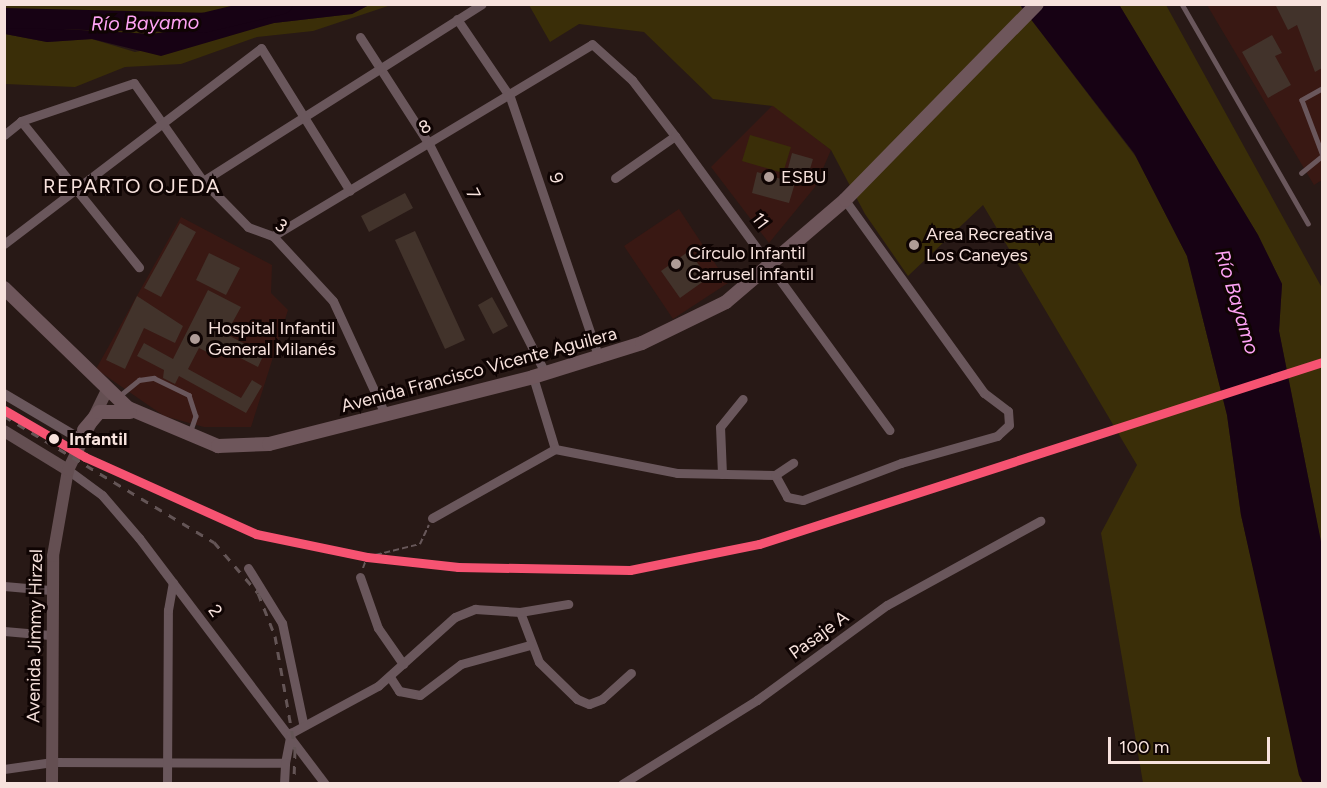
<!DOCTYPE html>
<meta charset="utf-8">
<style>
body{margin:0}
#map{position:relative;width:1327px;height:788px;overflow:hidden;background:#281916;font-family:Figtree,sans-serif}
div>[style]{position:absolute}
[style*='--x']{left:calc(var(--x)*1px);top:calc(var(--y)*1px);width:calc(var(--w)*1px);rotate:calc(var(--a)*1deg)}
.built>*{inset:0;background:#391813}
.green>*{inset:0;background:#3a2e08}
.water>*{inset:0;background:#170214}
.river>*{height:20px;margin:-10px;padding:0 10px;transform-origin:10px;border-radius:10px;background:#170214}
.building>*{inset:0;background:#42332b}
.path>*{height:2px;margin-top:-1px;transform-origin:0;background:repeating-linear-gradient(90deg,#675759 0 6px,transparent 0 9px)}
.service>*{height:4.5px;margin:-2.25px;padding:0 2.25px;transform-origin:2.25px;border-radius:2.25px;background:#6a575c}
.minor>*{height:9px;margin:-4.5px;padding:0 4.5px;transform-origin:4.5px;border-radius:4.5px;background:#6a575c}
.tertiary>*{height:10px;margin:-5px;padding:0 5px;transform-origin:5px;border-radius:5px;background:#6a575c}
.secondary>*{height:12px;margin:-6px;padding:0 6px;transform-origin:6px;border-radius:6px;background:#644f52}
.primary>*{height:14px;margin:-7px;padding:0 7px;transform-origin:7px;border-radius:7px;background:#6e565b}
.rail>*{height:3px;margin-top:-1.5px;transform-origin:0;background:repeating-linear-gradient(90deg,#645556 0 8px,transparent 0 16px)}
.rail-1>*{height:9px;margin:-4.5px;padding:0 4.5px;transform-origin:4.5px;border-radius:4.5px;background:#f65372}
.dots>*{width:16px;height:16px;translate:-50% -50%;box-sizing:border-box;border:3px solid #0f0403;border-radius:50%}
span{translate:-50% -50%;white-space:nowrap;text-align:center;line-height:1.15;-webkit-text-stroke:6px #0f0403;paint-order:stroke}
.street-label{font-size:18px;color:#f7e2dd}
.poi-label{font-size:18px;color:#f7e2dd}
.left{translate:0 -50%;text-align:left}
.stop-label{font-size:18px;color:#f7e2dd;font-weight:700}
.water-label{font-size:20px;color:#ffa3f5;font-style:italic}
.neighbourhood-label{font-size:20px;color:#f7e2dd;letter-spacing:1.5px}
.frame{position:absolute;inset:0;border:6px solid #f7e2dd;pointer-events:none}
.scale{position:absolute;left:1108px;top:737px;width:162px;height:27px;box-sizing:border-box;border:3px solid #f7e2dd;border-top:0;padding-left:8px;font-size:18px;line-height:21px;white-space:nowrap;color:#f7e2dd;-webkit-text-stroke:4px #0f0403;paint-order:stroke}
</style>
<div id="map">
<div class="built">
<div style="clip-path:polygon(1207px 5px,1322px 5px,1322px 180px,1314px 185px)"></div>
<div style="clip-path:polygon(773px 105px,831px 150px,815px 187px,769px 243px,711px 167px)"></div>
<div style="clip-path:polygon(679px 209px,728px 283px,673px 319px,624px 246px)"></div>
<div style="clip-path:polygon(181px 217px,272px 265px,271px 293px,288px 310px,251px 427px,204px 427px,164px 416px,96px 369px)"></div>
</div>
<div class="green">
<div style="clip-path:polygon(4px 5px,249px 5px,214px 26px,151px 34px,61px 29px,5px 14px)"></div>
<div style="clip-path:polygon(369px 5px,391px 5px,313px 31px,257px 37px,181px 64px,125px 67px,75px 87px,5px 84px,5px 34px,47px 42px,92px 39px,135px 52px,274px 23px,352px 14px)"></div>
<div style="clip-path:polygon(529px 5px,1020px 5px,1136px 157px,1187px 256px,1227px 415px,1241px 515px,1303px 783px,1143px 783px,1101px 533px,1137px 465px,983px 205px,908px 276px,865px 214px,831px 150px,773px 106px,713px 99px,644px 32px,579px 24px,550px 42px)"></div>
<div style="clip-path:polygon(1119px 5px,1166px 5px,1322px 288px,1322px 547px,1279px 331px,1282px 284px,1258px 235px)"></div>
<div style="clip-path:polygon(750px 135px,791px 147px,783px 173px,742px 161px)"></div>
</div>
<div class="water">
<div style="clip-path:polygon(249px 4px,369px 5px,352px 14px,274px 23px,161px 56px,92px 39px,47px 42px,5px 34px,5px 14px,61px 29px,151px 34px,214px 26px)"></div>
<div style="clip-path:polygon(1020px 5px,1120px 6px,1258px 235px,1282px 284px,1279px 331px,1322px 547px,1322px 783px,1303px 783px,1299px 775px,1241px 515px,1227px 415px,1187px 256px,1134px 153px)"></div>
</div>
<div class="river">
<div style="--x:4;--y:18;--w:199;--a:1.4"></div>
<div style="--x:203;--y:23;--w:82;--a:-13.4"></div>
</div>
<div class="building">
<div style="clip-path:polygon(1275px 4px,1322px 4px,1322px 68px,1315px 72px,1297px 25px,1288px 30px)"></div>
<div style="clip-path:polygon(1272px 35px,1282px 53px,1275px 56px,1291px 85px,1268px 98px,1242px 52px)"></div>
<div style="clip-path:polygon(792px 153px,813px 159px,805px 186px,795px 183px,789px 203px,752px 193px,757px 172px,785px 180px)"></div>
<div style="clip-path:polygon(405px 193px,413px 208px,369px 232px,361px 216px)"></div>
<div style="clip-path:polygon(180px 223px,196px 232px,161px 297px,144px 288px)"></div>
<div style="clip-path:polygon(415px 231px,465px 340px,445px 349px,395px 240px)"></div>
<div style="clip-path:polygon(689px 251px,708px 278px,680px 298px,661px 271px)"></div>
<div style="clip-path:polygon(209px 253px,240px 268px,226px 295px,196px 280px)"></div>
<div style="clip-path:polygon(208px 290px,241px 307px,226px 334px,264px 354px,258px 367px,211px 343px,207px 352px,199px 348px,188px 369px,241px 398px,252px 380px,262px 386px,246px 413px,179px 376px,175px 384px,163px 378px,164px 370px,137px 356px,144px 343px,173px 359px)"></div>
<div style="clip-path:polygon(137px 296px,183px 326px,175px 343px,144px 328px,125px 369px,106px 360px)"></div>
<div style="clip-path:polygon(492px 297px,508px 326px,493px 334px,478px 305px)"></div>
</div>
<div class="path">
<div style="--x:363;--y:568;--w:12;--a:-70"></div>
<div style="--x:367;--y:557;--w:55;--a:-13.8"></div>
<div style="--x:420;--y:544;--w:21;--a:-65"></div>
</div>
<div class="service">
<div style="--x:1182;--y:4;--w:253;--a:60.1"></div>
<div style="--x:1322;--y:89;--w:23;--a:151"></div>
<div style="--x:1302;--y:100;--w:57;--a:69.3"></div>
<div style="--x:1301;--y:173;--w:27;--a:-39"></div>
<div style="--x:118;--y:397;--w:27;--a:-39"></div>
<div style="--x:139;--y:380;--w:15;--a:-8"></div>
<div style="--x:154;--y:378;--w:39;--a:26"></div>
<div style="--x:189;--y:395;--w:22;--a:72"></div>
<div style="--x:196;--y:416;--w:18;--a:109"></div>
</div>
<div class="minor">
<div style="--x:457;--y:19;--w:94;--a:55.8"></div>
<div style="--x:510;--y:97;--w:276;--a:71.2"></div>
<div style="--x:360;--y:37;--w:127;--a:57.2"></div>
<div style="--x:429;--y:144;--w:257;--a:63.1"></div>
<div style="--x:21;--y:121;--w:188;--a:51.1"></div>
<div style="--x:4;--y:135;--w:22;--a:-39"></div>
<div style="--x:21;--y:121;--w:119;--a:-18.6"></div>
<div style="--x:134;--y:83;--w:120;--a:54.9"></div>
<div style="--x:203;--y:181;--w:64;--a:45.6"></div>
<div style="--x:248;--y:227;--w:27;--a:20"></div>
<div style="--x:273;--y:236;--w:88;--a:47.3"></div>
<div style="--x:333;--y:301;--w:124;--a:65.3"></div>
<div style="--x:615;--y:178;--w:73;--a:-35"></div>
<div style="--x:203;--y:181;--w:330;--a:-32.4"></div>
<div style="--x:273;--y:236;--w:372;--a:-31"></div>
<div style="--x:592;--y:44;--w:54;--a:42"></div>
<div style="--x:632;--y:80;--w:71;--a:52.5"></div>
<div style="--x:675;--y:136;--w:364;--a:53.9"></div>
<div style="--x:4;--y:244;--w:323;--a:-37.3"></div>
<div style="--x:261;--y:48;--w:168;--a:58.1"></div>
<div style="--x:533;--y:377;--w:75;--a:73"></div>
<div style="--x:68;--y:470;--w:42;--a:36.3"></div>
<div style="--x:102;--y:495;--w:57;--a:49.3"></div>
<div style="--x:139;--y:538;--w:308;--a:52.9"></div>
<div style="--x:722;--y:474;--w:47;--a:-92.4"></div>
<div style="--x:720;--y:427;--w:36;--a:-51"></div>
<div style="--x:775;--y:475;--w:25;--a:61"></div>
<div style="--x:787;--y:497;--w:16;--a:11"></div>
<div style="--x:803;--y:500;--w:105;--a:-20.7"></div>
<div style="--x:901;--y:463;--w:100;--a:-15.7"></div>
<div style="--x:997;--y:436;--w:16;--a:-43"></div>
<div style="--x:1009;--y:425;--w:14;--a:-94"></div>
<div style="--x:1008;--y:411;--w:30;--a:-143"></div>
<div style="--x:984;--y:393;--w:238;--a:-125.8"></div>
<div style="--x:432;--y:518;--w:141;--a:-29.3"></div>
<div style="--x:555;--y:449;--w:124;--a:11.1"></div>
<div style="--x:677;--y:473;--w:98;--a:1.2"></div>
<div style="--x:775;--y:475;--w:22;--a:-34"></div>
<div style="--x:248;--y:568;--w:65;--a:58.3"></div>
<div style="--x:282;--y:623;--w:102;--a:78.1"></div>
<div style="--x:360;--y:577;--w:54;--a:70.6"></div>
<div style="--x:378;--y:628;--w:44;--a:55.2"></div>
<div style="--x:4;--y:586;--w:46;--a:5"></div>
<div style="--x:520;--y:612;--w:53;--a:69.2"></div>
<div style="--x:539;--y:662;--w:53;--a:44.2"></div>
<div style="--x:577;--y:699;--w:13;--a:23"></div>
<div style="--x:589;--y:704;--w:14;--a:-21"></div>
<div style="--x:602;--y:699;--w:39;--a:-42"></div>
<div style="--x:4;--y:631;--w:46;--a:5"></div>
<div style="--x:390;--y:677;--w:17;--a:57"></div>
<div style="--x:399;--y:691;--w:21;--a:11"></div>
<div style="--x:420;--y:695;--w:51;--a:-37.1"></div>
<div style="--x:461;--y:664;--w:72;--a:-15.4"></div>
<div style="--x:4;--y:769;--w:49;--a:-8.3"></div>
<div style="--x:52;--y:762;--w:233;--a:0.2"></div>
<div style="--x:285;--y:763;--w:31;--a:-79"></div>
<div style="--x:291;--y:733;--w:99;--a:-28.4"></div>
<div style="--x:378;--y:686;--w:103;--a:-41.9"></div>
<div style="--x:455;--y:617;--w:22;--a:-22"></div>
<div style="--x:475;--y:609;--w:45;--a:3.8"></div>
<div style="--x:520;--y:612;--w:49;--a:-9.5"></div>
<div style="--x:167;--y:784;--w:174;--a:-89.7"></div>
<div style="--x:168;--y:610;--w:28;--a:-80"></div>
<div style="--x:284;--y:784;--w:21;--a:-87"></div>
<div style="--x:622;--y:784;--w:159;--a:-31.9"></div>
<div style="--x:757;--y:700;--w:161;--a:-36.2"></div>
<div style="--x:887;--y:605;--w:175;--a:-28.8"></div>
</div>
<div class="tertiary">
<div style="--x:4;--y:394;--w:88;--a:30.6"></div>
</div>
<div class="secondary">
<div style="--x:4;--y:431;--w:75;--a:31.4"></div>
<div style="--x:52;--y:784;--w:228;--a:-89.7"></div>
<div style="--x:53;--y:556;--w:87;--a:-80.1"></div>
<div style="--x:68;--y:470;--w:87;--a:-64"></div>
</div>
<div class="primary">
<div style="--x:4;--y:288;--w:173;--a:44.1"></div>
<div style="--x:128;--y:408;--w:98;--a:22.9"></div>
<div style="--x:218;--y:446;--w:51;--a:-2.2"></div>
<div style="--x:269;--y:444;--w:272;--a:-14.2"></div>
<div style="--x:533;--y:377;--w:114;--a:-17.3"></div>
<div style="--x:642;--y:343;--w:93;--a:-26"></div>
<div style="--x:726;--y:302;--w:157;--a:-40.6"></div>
<div style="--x:845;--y:200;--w:274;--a:-45.6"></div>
<div style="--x:84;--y:430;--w:23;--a:-50"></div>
<div style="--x:99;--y:412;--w:31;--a:0"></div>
</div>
<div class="rail">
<div style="--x:4;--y:416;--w:245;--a:31"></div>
<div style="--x:214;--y:542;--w:67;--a:49.2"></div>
<div style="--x:258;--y:593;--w:46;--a:68.4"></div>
<div style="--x:275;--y:636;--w:116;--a:80"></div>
<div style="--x:295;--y:750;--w:34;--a:92"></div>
</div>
<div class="rail-1">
<div style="--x:4;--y:410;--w:94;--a:30.1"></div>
<div style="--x:85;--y:457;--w:188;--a:24.2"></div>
<div style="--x:256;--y:534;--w:113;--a:11.7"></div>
<div style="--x:367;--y:557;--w:92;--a:6.3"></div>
<div style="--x:458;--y:567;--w:172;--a:1"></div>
<div style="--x:630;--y:570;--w:132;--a:-11.4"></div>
<div style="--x:759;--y:544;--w:592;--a:-17.91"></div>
</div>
<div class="dots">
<div style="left:769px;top:177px;background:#af9c97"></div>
<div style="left:914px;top:245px;background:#af9c97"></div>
<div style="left:676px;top:264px;background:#af9c97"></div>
<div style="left:195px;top:339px;background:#af9c97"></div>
<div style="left:54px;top:439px;background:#f7e2dd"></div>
</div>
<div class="street-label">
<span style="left:425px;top:127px;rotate:-30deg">8</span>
<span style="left:556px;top:178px;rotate:74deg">9</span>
<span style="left:473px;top:194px;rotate:63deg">7</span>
<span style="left:760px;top:221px;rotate:53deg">11</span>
<span style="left:281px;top:226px;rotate:35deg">3</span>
<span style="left:479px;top:370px;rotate:-15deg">Avenida Francisco Vicente Aguilera</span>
<span style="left:215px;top:611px;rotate:54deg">2</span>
<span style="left:819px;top:635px;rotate:-36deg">Pasaje A</span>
<span style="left:35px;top:636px;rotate:-89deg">Avenida Jimmy Hirzel</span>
</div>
<div class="poi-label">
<span class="left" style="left:781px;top:177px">ESBU</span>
<span class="left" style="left:926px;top:245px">Area Recreativa<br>Los Caneyes</span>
<span class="left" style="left:688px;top:264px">Círculo Infantil<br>Carrusel infantil</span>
<span class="left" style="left:208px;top:339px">Hospital Infantil<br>General Milanés</span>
</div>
<div class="stop-label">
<span class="left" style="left:69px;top:439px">Infantil</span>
</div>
<div class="water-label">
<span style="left:145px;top:23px;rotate:-1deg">Río Bayamo</span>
<span style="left:1237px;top:302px;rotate:73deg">Río Bayamo</span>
</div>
<div class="neighbourhood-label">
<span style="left:132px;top:186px">REPARTO OJEDA</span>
</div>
<div class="frame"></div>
<div class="scale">100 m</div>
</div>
